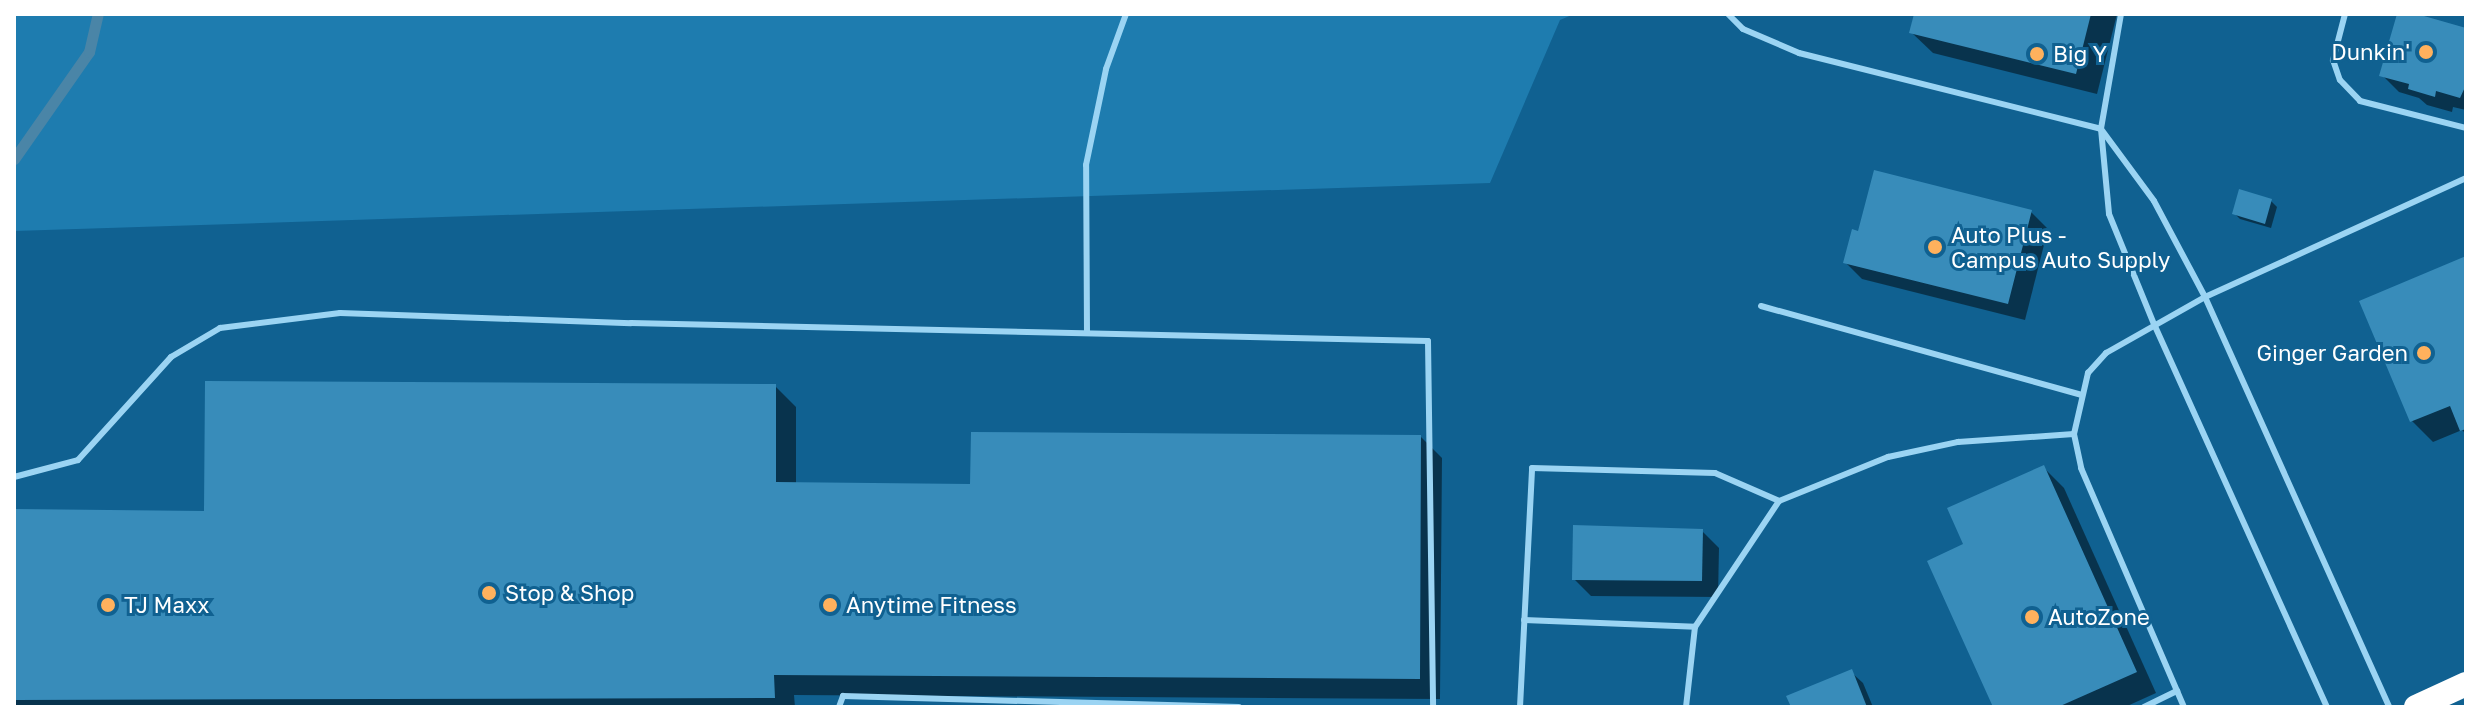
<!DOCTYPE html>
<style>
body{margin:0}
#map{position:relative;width:2480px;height:721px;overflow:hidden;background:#106191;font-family:"Golos Text",sans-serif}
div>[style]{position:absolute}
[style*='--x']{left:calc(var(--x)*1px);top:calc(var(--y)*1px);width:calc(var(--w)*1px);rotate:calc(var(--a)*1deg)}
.green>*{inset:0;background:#1e7caf}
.shadow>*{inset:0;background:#0007}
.stream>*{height:11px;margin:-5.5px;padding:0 5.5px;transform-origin:5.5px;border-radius:5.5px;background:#4a85a7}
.building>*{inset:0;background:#388cba}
.lane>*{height:6px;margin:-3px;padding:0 3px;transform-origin:3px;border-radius:3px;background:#9bd4f3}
.highway>*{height:24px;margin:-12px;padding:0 12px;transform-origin:12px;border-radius:12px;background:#fff}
.dots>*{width:22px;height:22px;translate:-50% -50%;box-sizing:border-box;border:4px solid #106191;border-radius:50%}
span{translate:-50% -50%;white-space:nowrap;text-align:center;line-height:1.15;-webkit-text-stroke:6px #106191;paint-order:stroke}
.poi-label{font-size:22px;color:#fff}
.right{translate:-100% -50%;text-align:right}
.left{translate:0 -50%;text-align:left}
.frame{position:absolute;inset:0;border:16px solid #fff;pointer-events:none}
</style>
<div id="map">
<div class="green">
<div style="clip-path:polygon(14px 14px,1574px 14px,1560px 20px,1490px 183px,14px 231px)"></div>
</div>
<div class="shadow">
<div style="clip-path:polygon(1916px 14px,2117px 14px,2097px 94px,1933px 53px,1912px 33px)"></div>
<div style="clip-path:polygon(2399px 14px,2466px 30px,2466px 110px,2453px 107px,2452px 112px,2427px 105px,2419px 98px,2399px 92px,2382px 75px)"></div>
<div style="clip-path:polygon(2271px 201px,2277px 207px,2271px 228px,2240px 219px,2234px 213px)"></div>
<div style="clip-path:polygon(2031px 212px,2048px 229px,2025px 320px,1862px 279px,1845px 262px)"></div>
<div style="clip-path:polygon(2466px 258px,2466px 434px,2462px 430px,2433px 442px,2412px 421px)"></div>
<div style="clip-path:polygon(775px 386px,796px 407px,796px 485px,972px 486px,1421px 437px,1442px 458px,1440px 699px,794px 695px,795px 707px,14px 707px,14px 511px,206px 513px)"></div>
<div style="clip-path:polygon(2043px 467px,2064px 488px,2156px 693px,2125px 707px,1995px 707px)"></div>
<div style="clip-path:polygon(1702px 531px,1719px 548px,1718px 597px,1591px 596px,1574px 579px)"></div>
<div style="clip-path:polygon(1851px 672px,1863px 683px,1873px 707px,1793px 707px)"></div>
</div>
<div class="stream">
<div style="--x:14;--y:159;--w:131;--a:-55"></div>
<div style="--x:89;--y:52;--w:39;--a:-77"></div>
</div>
<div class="building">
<div style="clip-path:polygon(1914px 14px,2091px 14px,2076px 74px,1909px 33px)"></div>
<div style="clip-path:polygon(2397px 14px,2417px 14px,2466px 28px,2466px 85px,2460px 98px,2436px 91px,2435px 97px,2408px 89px,2409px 84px,2379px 76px)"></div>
<div style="clip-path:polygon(1874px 170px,2032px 210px,2008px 304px,1843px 263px,1852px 229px,1858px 231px)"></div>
<div style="clip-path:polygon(2239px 189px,2272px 199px,2265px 224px,2232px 214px)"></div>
<div style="clip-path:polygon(2466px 256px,2466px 429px,2460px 431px,2450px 406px,2410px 422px,2359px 301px)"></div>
<div style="clip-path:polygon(205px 381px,776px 384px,776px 482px,970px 484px,971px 432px,1421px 435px,1420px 679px,774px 675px,775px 698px,14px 700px,14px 509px,204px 511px)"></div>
<div style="clip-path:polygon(2044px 465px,2137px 672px,2058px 707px,1993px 707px,1927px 561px,1963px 544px,1947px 508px)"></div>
<div style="clip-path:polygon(1573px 525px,1703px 529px,1702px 581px,1572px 580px)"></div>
<div style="clip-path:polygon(1852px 669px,1867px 707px,1791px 707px,1786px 696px)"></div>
</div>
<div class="lane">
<div style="--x:1728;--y:14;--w:21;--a:45"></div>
<div style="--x:1743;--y:29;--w:61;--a:23.2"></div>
<div style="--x:1799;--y:53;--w:311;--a:14.1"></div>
<div style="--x:2101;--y:129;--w:89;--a:53.6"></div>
<div style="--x:2154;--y:201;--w:109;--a:62"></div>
<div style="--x:2205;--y:297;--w:449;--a:65.8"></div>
<div style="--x:2121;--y:14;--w:117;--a:99.9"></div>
<div style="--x:2101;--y:129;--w:85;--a:84.6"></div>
<div style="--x:2109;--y:214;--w:119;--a:67.8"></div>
<div style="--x:2154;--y:324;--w:420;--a:65.7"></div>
<div style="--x:2345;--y:14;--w:48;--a:104.6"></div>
<div style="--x:2333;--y:60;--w:21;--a:71"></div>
<div style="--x:2340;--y:80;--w:29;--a:46"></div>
<div style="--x:2360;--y:101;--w:109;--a:14.3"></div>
<div style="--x:1761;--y:306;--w:333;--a:15.5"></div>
<div style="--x:1087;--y:333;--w:168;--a:-90.3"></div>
<div style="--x:1086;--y:165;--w:98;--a:-78.2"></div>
<div style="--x:1106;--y:69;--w:59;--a:-70"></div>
<div style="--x:2074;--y:434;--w:35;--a:78"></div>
<div style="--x:2081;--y:468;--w:260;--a:66.7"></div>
<div style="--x:14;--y:477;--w:66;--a:-14.9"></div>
<div style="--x:78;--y:460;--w:139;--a:-47.9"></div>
<div style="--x:171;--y:357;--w:57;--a:-30.6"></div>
<div style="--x:220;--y:328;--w:121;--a:-7.1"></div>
<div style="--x:340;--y:313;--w:291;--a:2"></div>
<div style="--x:631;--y:323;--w:797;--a:1.29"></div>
<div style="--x:1428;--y:341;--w:366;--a:89.2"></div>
<div style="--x:1524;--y:620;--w:171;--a:2.3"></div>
<div style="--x:839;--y:707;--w:12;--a:-70"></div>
<div style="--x:843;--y:696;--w:396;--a:1.6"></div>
<div style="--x:1520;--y:707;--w:239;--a:-87.1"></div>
<div style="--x:1532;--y:468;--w:183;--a:1.6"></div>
<div style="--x:1715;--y:473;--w:70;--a:23.6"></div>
<div style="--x:1686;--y:707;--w:81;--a:-83.6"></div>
<div style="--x:1695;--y:627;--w:151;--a:-56.3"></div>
<div style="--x:1779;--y:501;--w:118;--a:-22"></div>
<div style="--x:1888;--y:457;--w:72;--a:-12.1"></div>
<div style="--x:1958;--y:442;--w:116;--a:-3.9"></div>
<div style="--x:2074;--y:434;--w:63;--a:-77.1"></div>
<div style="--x:2088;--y:373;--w:27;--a:-48"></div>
<div style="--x:2106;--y:353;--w:114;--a:-29.5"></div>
<div style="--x:2205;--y:297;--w:287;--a:-24.5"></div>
<div style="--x:2144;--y:707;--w:37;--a:-26"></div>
</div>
<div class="highway">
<div style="--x:2416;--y:707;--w:55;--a:-24.7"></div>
</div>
<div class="dots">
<div style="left:2426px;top:52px;background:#ffb15d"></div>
<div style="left:2037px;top:54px;background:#ffb15d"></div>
<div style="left:1935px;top:247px;background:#ffb15d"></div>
<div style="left:2424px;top:353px;background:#ffb15d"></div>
<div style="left:489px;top:593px;background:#ffb15d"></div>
<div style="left:108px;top:605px;background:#ffb15d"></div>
<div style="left:830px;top:605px;background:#ffb15d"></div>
<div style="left:2032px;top:617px;background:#ffb15d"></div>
</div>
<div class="poi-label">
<span class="right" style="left:2410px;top:52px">Dunkin'</span>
<span class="left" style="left:2053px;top:54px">Big Y</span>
<span class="left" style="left:1951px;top:247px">Auto Plus -<br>Campus Auto Supply</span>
<span class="right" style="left:2408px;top:353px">Ginger Garden</span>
<span class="left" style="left:505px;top:593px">Stop &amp; Shop</span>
<span class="left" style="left:124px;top:605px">TJ Maxx</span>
<span class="left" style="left:846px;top:605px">Anytime Fitness</span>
<span class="left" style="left:2048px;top:617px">AutoZone</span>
</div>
<div class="frame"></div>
</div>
